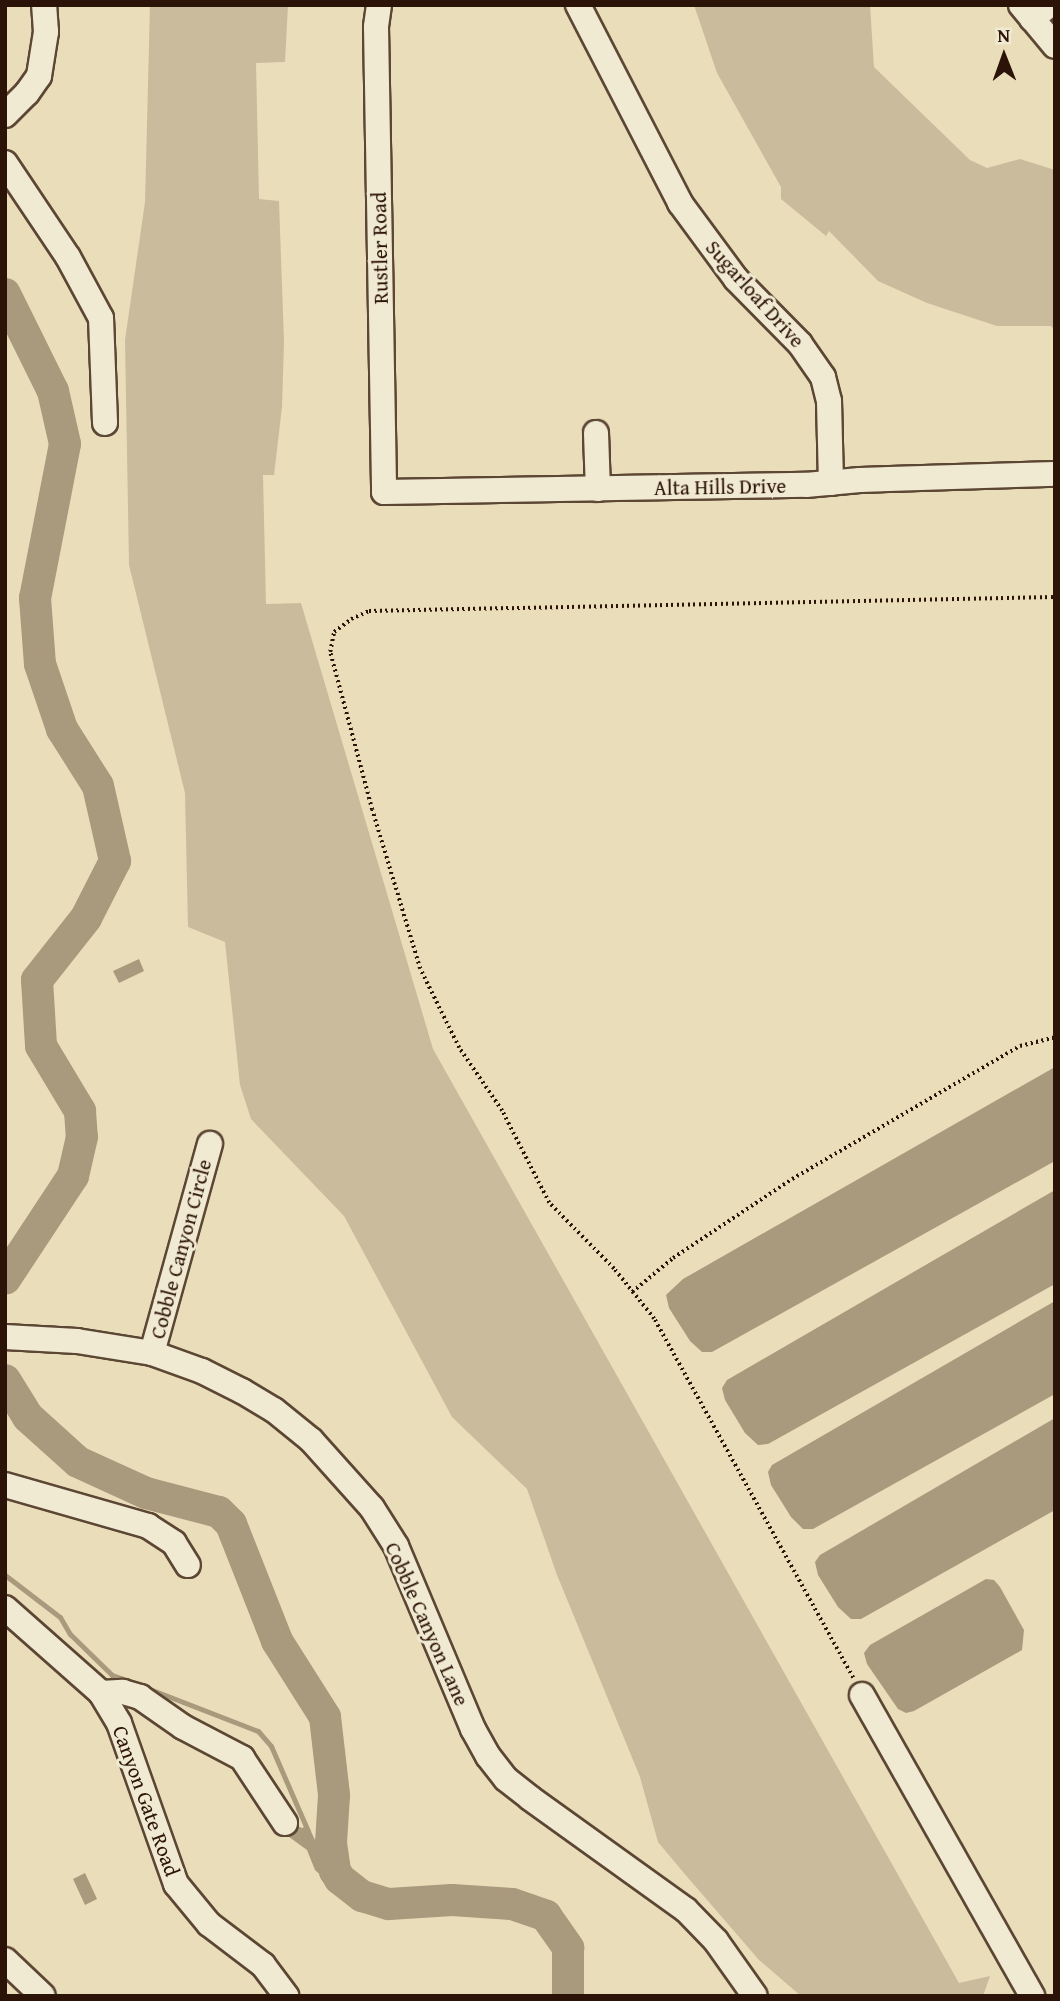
<!DOCTYPE html>
<style>
body{margin:0}
#map{position:relative;width:1060px;height:2001px;overflow:hidden;background:#eadeba;font-family:"Gentium Book Plus",serif}
div>[style]{position:absolute}
[style*='--x']{left:calc(var(--x)*1px);top:calc(var(--y)*1px);width:calc(var(--w)*1px);rotate:calc(var(--a)*1deg)}
.green>*{inset:0;background:#cabb9c}
.water>*{inset:0;background:#a9997d}
.stream>*{height:5px;margin:-2.5px;padding:0 2.5px;transform-origin:2.5px;border-radius:2.5px;background:#a9997d}
.river>*{height:32px;margin:-16px;padding:0 16px;transform-origin:16px;border-radius:16px;background:#a9997d}
.path>*{height:3.5px;margin-top:-1.75px;transform-origin:0;background:repeating-linear-gradient(90deg,#2c1307 0 2px,transparent 0 5.5px)}
.roads{filter:drop-shadow(2px 0 #5c4634) drop-shadow(-2px 0 #5c4634) drop-shadow(0 2px #5c4634) drop-shadow(0 -2px #5c4634)}
.minor>*{height:24px;margin:-12px;padding:0 12px;transform-origin:12px;border-radius:12px;background:#f1ead2}
span{translate:-50% -50%;white-space:nowrap;text-align:center;line-height:1.15;-webkit-text-stroke:6px #f1ead2;paint-order:stroke}
.street-label{font-size:21px;color:#2c1307}
.frame{position:absolute;inset:0;border:7px solid #2c1307;pointer-events:none}
.north{position:absolute;left:969px;top:21px;width:70px;height:70px;-webkit-text-stroke:5px #f1ead2;paint-order:stroke;rotate:359deg;font-size:19px;font-weight:700;line-height:28px;text-align:center;color:#2c1307}
.north::after{content:'';display:block;margin:auto;width:24px;height:32px;background:#2c1307;clip-path:polygon(50% 0,100% 100%,50% 72%,0 100%)}
</style>
<div id="map">
<div class="green">
<i style="clip-path:polygon(150px 5px,288px 5px,285px 62px,256px 63px,259px 199px,279px 201px,284px 342px,282px 407px,274px 475px,263px 475px,266px 604px,301px 603px,433px 1049px,959px 1983px,990px 1976px,983px 1996px,801px 1996px,759px 1960px,683px 1872px,658px 1842px,640px 1777px,557px 1575px,527px 1489px,452px 1417px,344px 1216px,251px 1119px,240px 1085px,225px 942px,188px 927px,185px 793px,129px 565px,125px 340px,145px 202px)"></i>
<i style="clip-path:polygon(694px 5px,870px 5px,874px 67px,970px 160px,987px 168px,1020px 159px,1055px 170px,1055px 330px,1051px 326px,997px 326px,927px 303px,878px 281px,829px 231px,826px 236px,781px 199px,781px 187px,717px 73px)"></i>
</div>
<div class="water">
<i style="clip-path:polygon(139px 959px,144px 971px,119px 983px,113px 971px)"></i>
<i style="clip-path:polygon(1055px 1067px,1055px 1161px,712px 1352px,702px 1352px,690px 1341px,669px 1308px,666px 1295px,683px 1279px)"></i>
<i style="clip-path:polygon(1055px 1190px,1055px 1284px,768px 1444px,758px 1445px,745px 1433px,725px 1400px,722px 1388px,727px 1380px)"></i>
<i style="clip-path:polygon(1055px 1301px,1055px 1394px,813px 1529px,803px 1529px,791px 1517px,771px 1485px,768px 1472px,772px 1465px)"></i>
<i style="clip-path:polygon(1055px 1418px,1055px 1510px,861px 1619px,851px 1619px,838px 1607px,818px 1575px,815px 1562px,820px 1555px)"></i>
<i style="clip-path:polygon(986px 1579px,994px 1580px,1000px 1587px,1024px 1630px,1022px 1650px,914px 1711px,906px 1713px,898px 1709px,867px 1664px,864px 1653px,870px 1645px)"></i>
<i style="clip-path:polygon(295px 1825px,302px 1828px,308px 1825px,315px 1840px,347px 1847px,352px 1876px,362px 1896px,339px 1892px,315px 1870px,307px 1850px,285px 1834px)"></i>
<i style="clip-path:polygon(85px 1873px,97px 1899px,85px 1905px,73px 1879px)"></i>
</div>
<div class="stream">
<i style="--x:5;--y:1575;--w:69;--a:37.4"></i>
<i style="--x:60;--y:1617;--w:20;--a:60"></i>
<i style="--x:70;--y:1634;--w:59;--a:44.3"></i>
<i style="--x:112;--y:1675;--w:21;--a:19"></i>
<i style="--x:147;--y:1688;--w:119;--a:21.2"></i>
<i style="--x:258;--y:1731;--w:20;--a:49"></i>
<i style="--x:271;--y:1746;--w:93;--a:66.5"></i>
</div>
<div class="river">
<i style="--x:5;--y:294;--w:108;--a:63.7"></i>
<i style="--x:53;--y:391;--w:54;--a:77.2"></i>
<i style="--x:65;--y:444;--w:157;--a:101"></i>
<i style="--x:35;--y:598;--w:66;--a:85.7"></i>
<i style="--x:40;--y:664;--w:69;--a:71.3"></i>
<i style="--x:62;--y:729;--w:67;--a:57.7"></i>
<i style="--x:98;--y:786;--w:77;--a:77.2"></i>
<i style="--x:115;--y:861;--w:64;--a:117"></i>
<i style="--x:86;--y:918;--w:79;--a:128.3"></i>
<i style="--x:37;--y:980;--w:66;--a:86.5"></i>
<i style="--x:41;--y:1046;--w:76;--a:59"></i>
<i style="--x:80;--y:1111;--w:26;--a:86"></i>
<i style="--x:82;--y:1137;--w:40;--a:103"></i>
<i style="--x:73;--y:1176;--w:123;--a:123.4"></i>
<i style="--x:5;--y:1380;--w:44;--a:58.1"></i>
<i style="--x:28;--y:1417;--w:67;--a:42"></i>
<i style="--x:78;--y:1462;--w:75;--a:24.5"></i>
<i style="--x:146;--y:1493;--w:75;--a:14.6"></i>
<i style="--x:219;--y:1512;--w:17;--a:45"></i>
<i style="--x:231;--y:1524;--w:126;--a:68.5"></i>
<i style="--x:277;--y:1641;--w:90;--a:57.7"></i>
<i style="--x:325;--y:1717;--w:79;--a:83.4"></i>
<i style="--x:334;--y:1795;--w:48;--a:93.6"></i>
<i style="--x:331;--y:1843;--w:28;--a:82"></i>
<i style="--x:335;--y:1871;--w:9;--a:58"></i>
<i style="--x:340;--y:1879;--w:28;--a:38"></i>
<i style="--x:362;--y:1896;--w:28;--a:17"></i>
<i style="--x:389;--y:1904;--w:63;--a:-3.6"></i>
<i style="--x:452;--y:1900;--w:60;--a:3.8"></i>
<i style="--x:512;--y:1904;--w:36;--a:19"></i>
<i style="--x:546;--y:1916;--w:39;--a:55"></i>
<i style="--x:568;--y:1948;--w:48;--a:90"></i>
</div>
<div class="path">
<i style="--x:632;--y:1292;--w:53;--a:-39.7"></i>
<i style="--x:673;--y:1258;--w:143;--a:-33.6"></i>
<i style="--x:792;--y:1179;--w:264;--a:-30.3"></i>
<i style="--x:1020;--y:1046;--w:36;--a:-14"></i>
<i style="--x:853;--y:1678;--w:410;--a:-119"></i>
<i style="--x:654;--y:1319;--w:64;--a:-128.7"></i>
<i style="--x:614;--y:1269;--w:93;--a:-134.6"></i>
<i style="--x:549;--y:1203;--w:103;--a:-117.1"></i>
<i style="--x:502;--y:1111;--w:76;--a:-124.3"></i>
<i style="--x:459;--y:1048;--w:88;--a:-116.3"></i>
<i style="--x:420;--y:969;--w:166;--a:-106.8"></i>
<i style="--x:372;--y:810;--w:163;--a:-104.9"></i>
<i style="--x:330;--y:652;--w:20;--a:-79"></i>
<i style="--x:334;--y:632;--w:21;--a:-37"></i>
<i style="--x:351;--y:619;--w:20;--a:-24"></i>
<i style="--x:369;--y:611;--w:686;--a:-1.17"></i>
</div>
<div class="roads">
<div class="minor">
<i style="--x:379;--y:5;--w:22;--a:98"></i>
<i style="--x:376;--y:27;--w:465;--a:89"></i>
<i style="--x:384;--y:492;--w:422;--a:-1"></i>
<i style="--x:806;--y:485;--w:54;--a:-5.3"></i>
<i style="--x:860;--y:480;--w:195;--a:-1.8"></i>
<i style="--x:578;--y:5;--w:223;--a:62.7"></i>
<i style="--x:680;--y:203;--w:94;--a:53.6"></i>
<i style="--x:736;--y:279;--w:91;--a:45.4"></i>
<i style="--x:800;--y:344;--w:40;--a:55.1"></i>
<i style="--x:823;--y:377;--w:25;--a:76"></i>
<i style="--x:829;--y:401;--w:82;--a:88.6"></i>
<i style="--x:1021;--y:5;--w:53;--a:50.3"></i>
<i style="--x:1032;--y:19;--w:22;--a:-39"></i>
<i style="--x:5;--y:115;--w:31;--a:-45"></i>
<i style="--x:27;--y:93;--w:21;--a:-55"></i>
<i style="--x:39;--y:76;--w:45;--a:-81"></i>
<i style="--x:46;--y:32;--w:27;--a:-94"></i>
<i style="--x:5;--y:163;--w:113;--a:56.2"></i>
<i style="--x:68;--y:257;--w:69;--a:61.6"></i>
<i style="--x:101;--y:318;--w:105;--a:87.8"></i>
<i style="--x:596;--y:433;--w:56;--a:88"></i>
<i style="--x:5;--y:1337;--w:72;--a:3.2"></i>
<i style="--x:77;--y:1341;--w:76;--a:9.1"></i>
<i style="--x:152;--y:1353;--w:53;--a:19.8"></i>
<i style="--x:202;--y:1371;--w:45;--a:26.6"></i>
<i style="--x:242;--y:1391;--w:37;--a:31"></i>
<i style="--x:274;--y:1410;--w:48;--a:39"></i>
<i style="--x:311;--y:1440;--w:91;--a:48.1"></i>
<i style="--x:372;--y:1508;--w:45;--a:57.7"></i>
<i style="--x:396;--y:1546;--w:199;--a:67.2"></i>
<i style="--x:473;--y:1729;--w:31;--a:61"></i>
<i style="--x:488;--y:1756;--w:29;--a:52"></i>
<i style="--x:506;--y:1779;--w:31;--a:38"></i>
<i style="--x:530;--y:1798;--w:192;--a:35.7"></i>
<i style="--x:686;--y:1910;--w:43;--a:45.9"></i>
<i style="--x:716;--y:1941;--w:67;--a:54.7"></i>
<i style="--x:152;--y:1353;--w:217;--a:-74.5"></i>
<i style="--x:5;--y:1485;--w:149;--a:16"></i>
<i style="--x:148;--y:1526;--w:31;--a:33"></i>
<i style="--x:174;--y:1543;--w:26;--a:58"></i>
<i style="--x:5;--y:1608;--w:128;--a:41.5"></i>
<i style="--x:101;--y:1693;--w:35;--a:59"></i>
<i style="--x:119;--y:1723;--w:171;--a:70.5"></i>
<i style="--x:176;--y:1884;--w:52;--a:50.5"></i>
<i style="--x:209;--y:1924;--w:68;--a:37.2"></i>
<i style="--x:263;--y:1965;--w:39;--a:53"></i>
<i style="--x:101;--y:1693;--w:22;--a:-3"></i>
<i style="--x:123;--y:1692;--w:18;--a:16"></i>
<i style="--x:140;--y:1697;--w:52;--a:34.9"></i>
<i style="--x:183;--y:1727;--w:67;--a:27.7"></i>
<i style="--x:242;--y:1758;--w:78;--a:56.5"></i>
<i style="--x:862;--y:1695;--w:346;--a:60.5"></i>
<i style="--x:5;--y:1960;--w:52;--a:43.5"></i>
</div>
</div>
<div class="street-label">
<span style="left:380px;top:248px;rotate:-91deg">Rustler Road</span>
<span style="left:755px;top:294px;rotate:48deg">Sugarloaf Drive</span>
<span style="left:720px;top:487px;rotate:-1deg">Alta Hills Drive</span>
<span style="left:181px;top:1249px;rotate:-75deg">Cobble Canyon Circle</span>
<span style="left:427px;top:1624px;rotate:66deg">Cobble Canyon Lane</span>
<span style="left:146px;top:1801px;rotate:70deg">Canyon Gate Road</span>
</div>
<div class="frame"></div>
<div class="north">N</div>
</div>
